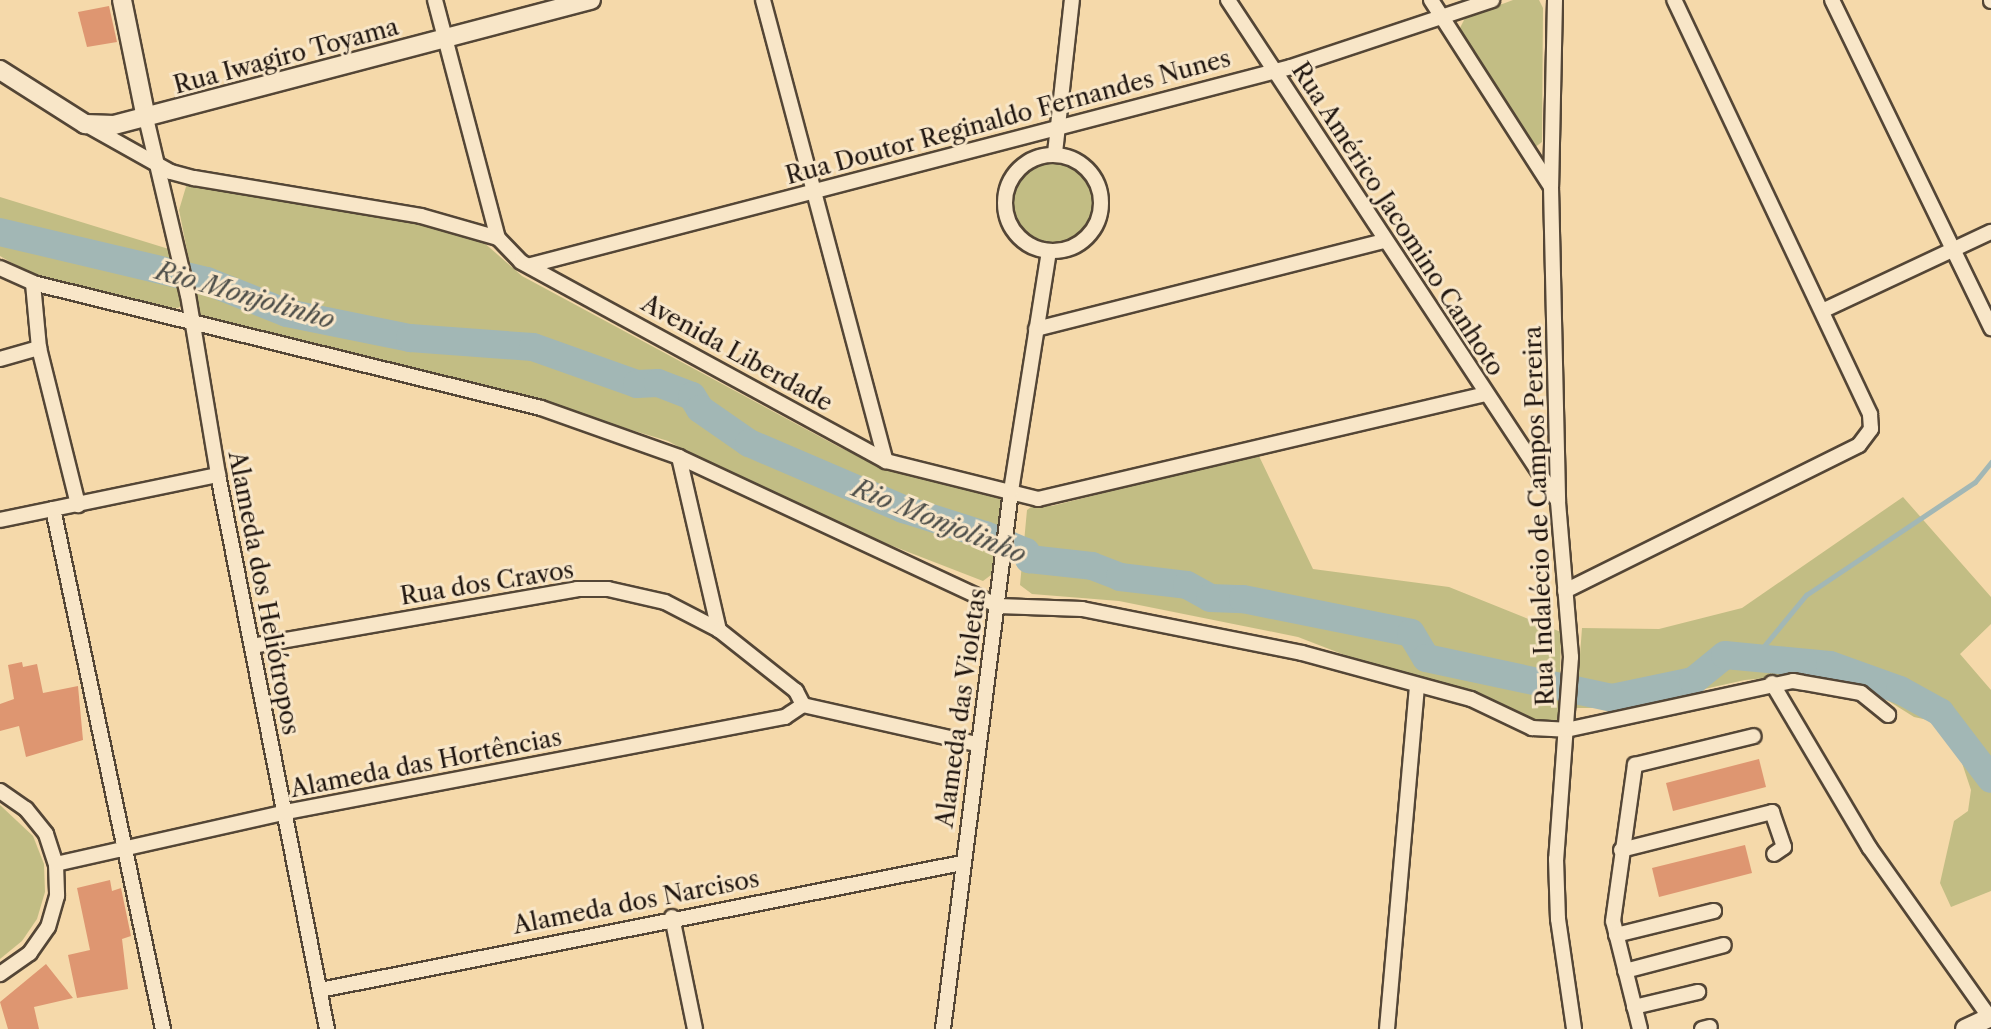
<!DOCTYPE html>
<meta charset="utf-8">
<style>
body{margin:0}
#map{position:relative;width:1991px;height:1029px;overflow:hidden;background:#f5d9aa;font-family:"Libre Caslon Text",serif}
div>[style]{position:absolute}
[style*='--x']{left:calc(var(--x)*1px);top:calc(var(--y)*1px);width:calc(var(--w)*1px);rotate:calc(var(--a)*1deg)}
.green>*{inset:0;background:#c2bd84}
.round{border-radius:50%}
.stream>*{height:5px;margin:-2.5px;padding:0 2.5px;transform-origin:2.5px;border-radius:2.5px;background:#a2b7b5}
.river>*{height:28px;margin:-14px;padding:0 14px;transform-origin:14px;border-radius:14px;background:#a2b7b5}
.building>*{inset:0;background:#de9671}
.roads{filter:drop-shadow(2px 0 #544636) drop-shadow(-2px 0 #544636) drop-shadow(0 2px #544636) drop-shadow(0 -2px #544636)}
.minor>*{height:14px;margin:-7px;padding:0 7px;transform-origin:7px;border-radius:7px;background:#f8e6c8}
.minor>.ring{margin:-7px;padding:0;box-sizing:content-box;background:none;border:14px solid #f8e6c8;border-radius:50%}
.tertiary>*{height:18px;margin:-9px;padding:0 9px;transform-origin:9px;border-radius:9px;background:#f8e6c8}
span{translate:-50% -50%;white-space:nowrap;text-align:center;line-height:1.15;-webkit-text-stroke:6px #f8e6c8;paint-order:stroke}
.street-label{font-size:24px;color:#1f150f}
.water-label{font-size:26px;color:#4d4e49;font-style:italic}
</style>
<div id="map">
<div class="green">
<i style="clip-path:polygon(1513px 0,1539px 0,1543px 8px,1542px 142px,1534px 148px,1527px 146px,1460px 28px,1465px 18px)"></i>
<i class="round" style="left:1011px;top:161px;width:82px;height:82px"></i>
<i style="clip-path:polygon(188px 180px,473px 233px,522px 276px,839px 447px,884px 467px,1003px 498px,991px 575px,983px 581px,854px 531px,746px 484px,668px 441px,545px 404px,200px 315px,179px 210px)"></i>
<i style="clip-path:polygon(0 197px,172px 250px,185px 302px,178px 308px,162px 307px,31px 274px,0 256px)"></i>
<i style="clip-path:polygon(1258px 454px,1313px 569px,1449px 587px,1561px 632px,1559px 721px,1533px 722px,1470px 689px,1407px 679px,1298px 637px,1119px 601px,1032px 594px,1020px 585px,1027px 510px,1034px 505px,1052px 506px)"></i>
<i style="clip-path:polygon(1903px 497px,1991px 597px,1991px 624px,1960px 654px,1991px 690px,1991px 891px,1951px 907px,1940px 883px,1954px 821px,1968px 811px,1971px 790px,1960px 757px,1937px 722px,1914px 717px,1860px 683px,1822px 673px,1745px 680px,1619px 708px,1576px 708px,1582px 628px,1659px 629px,1742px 608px)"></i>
<i style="clip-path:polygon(0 805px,33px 836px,44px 864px,45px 892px,37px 919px,22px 941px,0 959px)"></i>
</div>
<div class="stream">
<i style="--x:1754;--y:658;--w:82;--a:-50.5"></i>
<i style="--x:1806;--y:595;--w:203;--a:-33.8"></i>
<i style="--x:1975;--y:482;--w:26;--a:-51"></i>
</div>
<div class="river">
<i style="--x:0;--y:232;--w:213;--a:13.3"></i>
<i style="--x:207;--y:281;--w:86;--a:21.8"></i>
<i style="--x:287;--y:313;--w:126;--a:11.5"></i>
<i style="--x:410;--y:338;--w:123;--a:4.2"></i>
<i style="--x:533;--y:347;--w:110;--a:19.6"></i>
<i style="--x:637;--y:384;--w:21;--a:-3"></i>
<i style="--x:658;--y:383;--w:36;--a:21"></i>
<i style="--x:692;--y:396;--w:15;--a:58"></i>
<i style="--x:700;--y:409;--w:60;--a:34.8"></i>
<i style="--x:749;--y:443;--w:168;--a:23.2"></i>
<i style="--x:903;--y:509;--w:86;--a:17.6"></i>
<i style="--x:985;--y:535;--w:44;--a:22.5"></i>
<i style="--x:1026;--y:552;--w:8;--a:67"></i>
<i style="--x:1029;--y:559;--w:63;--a:6.3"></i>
<i style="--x:1092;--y:566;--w:30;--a:21"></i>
<i style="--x:1120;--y:577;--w:67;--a:6.8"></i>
<i style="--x:1187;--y:585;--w:26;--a:29"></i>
<i style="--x:1210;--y:598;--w:33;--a:2"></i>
<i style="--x:1243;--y:599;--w:171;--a:11.4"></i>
<i style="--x:1411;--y:633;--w:29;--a:59"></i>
<i style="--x:1426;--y:658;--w:190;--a:12.1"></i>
<i style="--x:1612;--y:698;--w:83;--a:-11.9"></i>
<i style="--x:1693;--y:681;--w:41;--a:-39.1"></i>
<i style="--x:1725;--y:655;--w:105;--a:5.4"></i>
<i style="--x:1830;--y:665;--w:74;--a:19.7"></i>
<i style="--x:1900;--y:690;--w:46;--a:28.8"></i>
<i style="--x:1940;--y:712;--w:84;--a:52.7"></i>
</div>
<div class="building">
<i style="clip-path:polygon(109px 6px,117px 42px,87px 47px,78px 12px)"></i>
<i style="clip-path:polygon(22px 662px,23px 667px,37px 664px,43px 693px,78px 686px,83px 740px,26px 757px,19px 726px,0 731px,0 704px,14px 699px,8px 665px)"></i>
<i style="clip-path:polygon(1759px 759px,1766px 787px,1673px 811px,1666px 783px)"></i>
<i style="clip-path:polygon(1745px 845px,1752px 873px,1659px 897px,1652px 868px)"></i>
<i style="clip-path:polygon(110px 880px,112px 891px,121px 888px,131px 936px,122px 939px,128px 989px,77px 998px,68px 955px,90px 950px,77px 888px)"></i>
<i style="clip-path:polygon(46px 964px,73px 998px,34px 1007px,39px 1029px,8px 1029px,0 1002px)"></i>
</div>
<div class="roads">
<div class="minor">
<i style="--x:435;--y:0;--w:246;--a:75.2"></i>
<i style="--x:763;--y:0;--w:477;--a:75.1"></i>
<i style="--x:1228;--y:0;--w:600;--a:56.63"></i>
<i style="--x:1431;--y:0;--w:222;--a:57.3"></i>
<i style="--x:1555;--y:0;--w:187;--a:91.2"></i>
<i style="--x:1551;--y:187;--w:315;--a:88.7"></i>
<i style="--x:1558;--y:502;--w:156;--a:85.2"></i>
<i style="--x:1571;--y:657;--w:203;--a:94.2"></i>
<i style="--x:1556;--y:859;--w:60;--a:88.1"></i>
<i style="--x:1558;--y:919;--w:111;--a:81.7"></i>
<i style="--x:1832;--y:0;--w:365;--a:64.1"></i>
<i style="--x:1991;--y:0;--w:1;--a:90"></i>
<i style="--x:146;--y:118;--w:182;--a:76.7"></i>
<i style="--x:188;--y:295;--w:182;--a:80.5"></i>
<i style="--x:218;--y:475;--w:565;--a:78.87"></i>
<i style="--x:85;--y:124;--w:98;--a:29.2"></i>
<i style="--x:171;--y:172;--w:24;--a:15"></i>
<i style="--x:194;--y:178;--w:230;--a:9.5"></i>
<i style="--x:421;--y:216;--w:80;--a:15.9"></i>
<i style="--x:498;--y:238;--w:33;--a:46"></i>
<i style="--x:521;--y:262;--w:416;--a:28.6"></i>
<i style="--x:886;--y:461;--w:157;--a:14"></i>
<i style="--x:1038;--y:499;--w:460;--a:-13.2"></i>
<i style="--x:1055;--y:153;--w:154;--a:-83.7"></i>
<i class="ring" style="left:1005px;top:155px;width:82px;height:82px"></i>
<i style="--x:531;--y:265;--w:785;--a:-14.6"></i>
<i style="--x:1291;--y:67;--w:212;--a:-18.4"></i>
<i style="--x:0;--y:268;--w:36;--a:24"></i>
<i style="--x:33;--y:283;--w:523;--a:13.82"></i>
<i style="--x:541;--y:408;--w:146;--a:19.5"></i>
<i style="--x:679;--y:457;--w:352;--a:25"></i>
<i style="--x:998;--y:606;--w:84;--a:2"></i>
<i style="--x:1082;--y:609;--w:224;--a:11.3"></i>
<i style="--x:1302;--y:653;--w:175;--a:15.2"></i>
<i style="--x:1471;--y:699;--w:68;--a:25.4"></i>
<i style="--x:1532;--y:728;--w:34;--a:3"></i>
<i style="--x:1566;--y:730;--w:232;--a:-12.2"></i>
<i style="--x:1793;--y:681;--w:69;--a:10"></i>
<i style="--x:1861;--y:693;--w:35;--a:39"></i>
<i style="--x:1822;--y:311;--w:187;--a:-25.1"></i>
<i style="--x:1036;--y:329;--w:360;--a:-14.2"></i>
<i style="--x:39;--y:348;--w:162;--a:76"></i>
<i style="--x:0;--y:359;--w:41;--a:-15.8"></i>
<i style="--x:39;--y:348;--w:65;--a:-95.3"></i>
<i style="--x:679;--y:457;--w:178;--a:77"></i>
<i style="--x:53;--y:509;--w:532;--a:78.06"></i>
<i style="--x:0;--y:520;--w:223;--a:-11.7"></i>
<i style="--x:1565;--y:591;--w:328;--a:-26.4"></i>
<i style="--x:1859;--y:445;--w:20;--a:-53"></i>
<i style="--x:1871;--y:429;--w:15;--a:-94"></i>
<i style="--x:1870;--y:414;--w:458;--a:-115.3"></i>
<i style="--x:252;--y:646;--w:330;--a:-9.9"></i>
<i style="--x:577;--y:589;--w:31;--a:0"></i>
<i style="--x:608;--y:589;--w:58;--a:12.8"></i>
<i style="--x:665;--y:602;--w:61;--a:27.4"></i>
<i style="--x:719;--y:630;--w:98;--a:38.4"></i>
<i style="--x:796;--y:691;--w:16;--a:63"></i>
<i style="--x:803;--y:705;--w:177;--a:12.7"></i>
<i style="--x:1772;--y:683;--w:191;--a:59.4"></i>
<i style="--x:1869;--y:847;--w:211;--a:54.7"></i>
<i style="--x:0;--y:791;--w:32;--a:35"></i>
<i style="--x:26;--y:809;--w:32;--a:51"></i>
<i style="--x:46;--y:834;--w:32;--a:72"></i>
<i style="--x:56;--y:864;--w:32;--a:88"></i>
<i style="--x:57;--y:896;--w:32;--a:106"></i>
<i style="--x:48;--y:927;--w:32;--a:125"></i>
<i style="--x:30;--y:953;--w:37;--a:145"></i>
<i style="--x:1621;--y:850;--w:156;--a:-14.1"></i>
<i style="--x:1772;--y:812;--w:37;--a:71"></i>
<i style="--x:1784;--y:847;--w:12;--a:145"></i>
<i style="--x:56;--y:864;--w:236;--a:-12.7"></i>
<i style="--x:286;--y:812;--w:508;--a:-10.78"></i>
<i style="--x:785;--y:717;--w:22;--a:-34"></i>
<i style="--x:672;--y:917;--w:114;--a:78.4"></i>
<i style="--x:1616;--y:935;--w:101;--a:-13.8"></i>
<i style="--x:1625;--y:971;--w:102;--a:-14.7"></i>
<i style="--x:320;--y:990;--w:654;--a:-11.19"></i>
<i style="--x:1634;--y:1007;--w:66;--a:-13.2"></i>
<i style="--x:943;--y:1029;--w:542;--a:-82.8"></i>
<i style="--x:1011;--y:491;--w:242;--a:-81"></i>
<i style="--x:1387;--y:1029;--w:342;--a:-85"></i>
<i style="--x:1640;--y:1029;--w:111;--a:-104"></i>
<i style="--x:1613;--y:921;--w:158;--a:-82"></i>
<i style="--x:1635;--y:765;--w:122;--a:-13.7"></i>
<i style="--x:1702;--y:1029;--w:8;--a:-14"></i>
</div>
<div class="tertiary">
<i style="--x:122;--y:0;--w:120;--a:78.5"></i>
<i style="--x:0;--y:70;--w:101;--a:32.4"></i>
<i style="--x:85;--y:124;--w:29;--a:2"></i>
<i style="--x:114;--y:125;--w:493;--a:-14.7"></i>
<i style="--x:1965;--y:1029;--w:29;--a:-25"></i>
</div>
</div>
<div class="street-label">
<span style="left:286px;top:56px;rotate:-15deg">Rua Iwagiro Toyama</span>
<span style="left:1008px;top:117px;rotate:-15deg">Rua Doutor Reginaldo Fernandes Nunes</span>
<span style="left:1398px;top:219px;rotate:57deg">Rua Américo Jacomino Canhoto</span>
<span style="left:737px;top:353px;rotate:29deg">Avenida Liberdade</span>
<span style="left:1539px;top:516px;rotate:-92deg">Rua Indalécio de Campos Pereira</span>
<span style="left:487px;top:583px;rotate:-9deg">Rua dos Cravos</span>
<span style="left:264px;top:593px;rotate:79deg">Alameda dos Heliótropos</span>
<span style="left:961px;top:708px;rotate:-82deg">Alameda das Violetas</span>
<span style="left:426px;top:763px;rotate:-11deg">Alameda das Hortências</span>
<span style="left:636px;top:902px;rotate:-11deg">Alameda dos Narcisos</span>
</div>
<div class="water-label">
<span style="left:245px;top:296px;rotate:16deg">Rio Monjolinho</span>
<span style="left:939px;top:522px;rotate:22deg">Rio Monjolinho</span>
</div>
</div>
